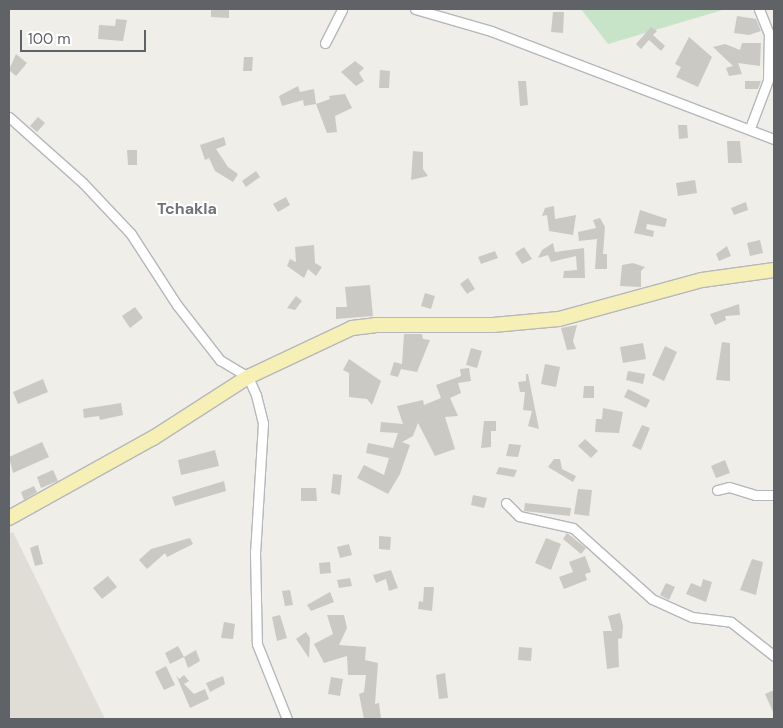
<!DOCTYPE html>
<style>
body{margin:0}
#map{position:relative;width:783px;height:728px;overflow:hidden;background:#efeee8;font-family:"DM Sans",sans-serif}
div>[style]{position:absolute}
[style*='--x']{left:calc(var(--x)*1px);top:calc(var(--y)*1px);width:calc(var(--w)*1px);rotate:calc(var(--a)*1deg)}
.education>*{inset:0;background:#dfddd6}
.green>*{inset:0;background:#c7e4c9}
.building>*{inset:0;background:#cbc9c4}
.roads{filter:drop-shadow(1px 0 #b5b7bb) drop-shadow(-1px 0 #b5b7bb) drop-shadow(0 1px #b5b7bb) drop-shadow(0 -1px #b5b7bb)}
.street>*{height:9px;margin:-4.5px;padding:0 4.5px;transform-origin:4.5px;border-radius:4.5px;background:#fff}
.primary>*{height:14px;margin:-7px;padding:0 7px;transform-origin:7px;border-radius:7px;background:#f6efb6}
span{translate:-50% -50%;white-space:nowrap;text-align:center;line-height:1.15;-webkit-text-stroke:4px #fff;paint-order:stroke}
.quarter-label{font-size:16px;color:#707478;font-weight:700}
.frame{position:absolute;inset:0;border:10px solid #5f6266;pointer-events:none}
.scale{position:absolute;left:20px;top:30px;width:126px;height:22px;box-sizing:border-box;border:2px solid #5f6266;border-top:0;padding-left:6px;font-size:15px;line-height:18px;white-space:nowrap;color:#5f6266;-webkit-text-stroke:4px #fff;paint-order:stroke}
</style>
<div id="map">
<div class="education">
<i style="clip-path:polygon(13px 532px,105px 719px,9px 719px,9px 534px)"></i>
</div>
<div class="green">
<i style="clip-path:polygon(581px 9px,726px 9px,608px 44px)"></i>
</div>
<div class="building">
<i style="clip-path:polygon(211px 9px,229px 9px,229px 18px,211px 17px)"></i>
<i style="clip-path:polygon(553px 12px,564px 12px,563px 33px,551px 32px)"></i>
<i style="clip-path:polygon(737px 16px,756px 19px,761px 31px,749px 35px,734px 33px)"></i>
<i style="clip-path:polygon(116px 19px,127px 20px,123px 41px,98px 39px,99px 25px,115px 26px)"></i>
<i style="clip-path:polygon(651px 27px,657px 31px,653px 35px,665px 46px,661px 51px,649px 40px,641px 49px,636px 44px)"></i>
<i style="clip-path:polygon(689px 37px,712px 57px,698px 87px,676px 77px,681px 67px,675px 64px)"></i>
<i style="clip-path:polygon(742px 43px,761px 43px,760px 66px,738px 63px,742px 74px,729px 76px,726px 68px,733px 66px,713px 47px,725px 44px,740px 50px)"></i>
<i style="clip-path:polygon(16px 54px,27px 63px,16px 76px,9px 70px)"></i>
<i style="clip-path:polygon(244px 57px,253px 57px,252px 71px,243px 71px)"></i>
<i style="clip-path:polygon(355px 61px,364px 68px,359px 73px,364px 81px,356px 86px,341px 72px)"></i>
<i style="clip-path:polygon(380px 70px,390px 71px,389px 88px,379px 88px)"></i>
<i style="clip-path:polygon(518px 81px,526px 81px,528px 105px,520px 106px)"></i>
<i style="clip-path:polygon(745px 81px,761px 81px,758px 89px,745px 89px)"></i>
<i style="clip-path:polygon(298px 86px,300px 92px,314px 89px,316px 104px,304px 106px,303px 100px,282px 106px,279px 96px)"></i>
<i style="clip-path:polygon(345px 94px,352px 108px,335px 116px,337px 132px,327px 133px,316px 104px,330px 99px,329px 96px)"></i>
<i style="clip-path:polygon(38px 117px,45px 123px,37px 132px,30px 126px)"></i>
<i style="clip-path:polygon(678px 125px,687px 125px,688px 138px,679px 139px)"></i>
<i style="clip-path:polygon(224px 137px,226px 145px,216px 149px,228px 167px,238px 174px,233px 182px,215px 171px,209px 158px,205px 160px,200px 145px)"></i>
<i style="clip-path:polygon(727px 141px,740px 141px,742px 163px,728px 163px)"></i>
<i style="clip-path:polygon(127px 150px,137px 150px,137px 165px,128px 165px)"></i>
<i style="clip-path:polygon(413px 151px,423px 152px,423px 169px,428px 176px,411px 180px)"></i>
<i style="clip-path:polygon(256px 171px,260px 177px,246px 187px,242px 181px)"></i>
<i style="clip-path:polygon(695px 180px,697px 193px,678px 196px,676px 183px)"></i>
<i style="clip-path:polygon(286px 197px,290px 205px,278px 212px,273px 204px)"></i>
<i style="clip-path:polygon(746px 202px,748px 210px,734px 215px,731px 208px)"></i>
<i style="clip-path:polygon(554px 206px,555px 219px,576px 215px,573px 235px,549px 231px,547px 215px,542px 216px,545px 208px)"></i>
<i style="clip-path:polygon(640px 210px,667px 219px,665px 227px,647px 224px,646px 229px,654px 231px,653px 237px,634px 233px)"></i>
<i style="clip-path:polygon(600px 218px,605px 227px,603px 254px,607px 254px,607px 269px,595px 269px,597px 239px,579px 241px,578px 232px,596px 228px,593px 220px)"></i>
<i style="clip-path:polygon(760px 240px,763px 253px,750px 256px,747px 243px)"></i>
<i style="clip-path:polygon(553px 243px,555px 252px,584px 248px,585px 278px,563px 278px,564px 271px,577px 270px,576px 256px,551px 262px,548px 255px,538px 258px,542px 250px)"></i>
<i style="clip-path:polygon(314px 245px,315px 263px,322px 267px,316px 276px,308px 269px,304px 278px,287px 266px,290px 259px,296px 262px,295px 247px)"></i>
<i style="clip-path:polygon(727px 246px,731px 256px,719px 261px,716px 254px)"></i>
<i style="clip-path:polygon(524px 247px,532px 259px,522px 264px,515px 253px)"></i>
<i style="clip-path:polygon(495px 251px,498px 258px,481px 264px,478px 257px)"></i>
<i style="clip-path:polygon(633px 263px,645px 267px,641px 271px,641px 287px,620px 286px,622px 265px)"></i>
<i style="clip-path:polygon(468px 278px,475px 289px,467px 294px,460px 284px)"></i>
<i style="clip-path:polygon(370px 285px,373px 316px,336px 319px,336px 307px,347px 307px,345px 287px)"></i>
<i style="clip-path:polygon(425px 293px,435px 296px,431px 309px,421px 306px)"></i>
<i style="clip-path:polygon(296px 296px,302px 301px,295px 310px,287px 308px)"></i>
<i style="clip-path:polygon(739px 304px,740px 315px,725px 316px,726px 320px,715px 325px,710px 314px)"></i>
<i style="clip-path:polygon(135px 307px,143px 318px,130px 328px,122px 316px)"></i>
<i style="clip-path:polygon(577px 325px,573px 341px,576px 349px,567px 350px,561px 328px)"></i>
<i style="clip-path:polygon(404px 334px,422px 334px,423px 339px,430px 340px,417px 372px,401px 369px,398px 377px,390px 375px,394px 362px,402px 364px)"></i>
<i style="clip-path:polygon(722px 342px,730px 343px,730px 381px,716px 380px)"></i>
<i style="clip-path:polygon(643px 343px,646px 359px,623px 363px,620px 347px)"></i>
<i style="clip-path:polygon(665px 346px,677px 352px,664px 381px,652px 375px)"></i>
<i style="clip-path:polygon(471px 348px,482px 351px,477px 368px,466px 365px)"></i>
<i style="clip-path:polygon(349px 359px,381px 381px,372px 405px,367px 399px,349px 397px,349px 373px,343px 370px)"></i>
<i style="clip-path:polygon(545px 364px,560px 367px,556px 387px,541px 384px)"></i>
<i style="clip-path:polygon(469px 368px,471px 381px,458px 383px,461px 393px,450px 398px,458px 416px,445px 417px,455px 449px,435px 456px,418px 423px,413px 436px,402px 442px,410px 445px,400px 474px,388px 494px,357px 478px,364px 465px,384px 475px,389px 458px,366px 453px,368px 443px,393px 448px,398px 433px,380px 432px,381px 422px,403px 424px,397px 406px,423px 400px,424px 405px,441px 398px,436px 385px,461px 376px,460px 369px)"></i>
<i style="clip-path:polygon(628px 371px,645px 374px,643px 384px,626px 380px)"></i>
<i style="clip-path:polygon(526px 374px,528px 374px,539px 429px,528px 426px,532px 411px,523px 410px,525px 392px,520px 392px,518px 382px,526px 381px)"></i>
<i style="clip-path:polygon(43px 379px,48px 392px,18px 404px,13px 392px)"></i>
<i style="clip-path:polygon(584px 386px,594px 386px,594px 398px,583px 398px)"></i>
<i style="clip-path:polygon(628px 389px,650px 400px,646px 408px,624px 397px)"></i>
<i style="clip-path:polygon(121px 403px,123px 415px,100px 420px,99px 416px,84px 418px,83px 409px)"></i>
<i style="clip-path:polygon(603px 408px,623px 412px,619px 433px,595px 432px,596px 419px,602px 419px)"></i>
<i style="clip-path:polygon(484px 421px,496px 421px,496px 431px,491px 431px,491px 447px,481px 448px)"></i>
<i style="clip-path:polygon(642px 425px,650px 428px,641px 450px,632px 446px)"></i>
<i style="clip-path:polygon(585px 439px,598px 451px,591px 458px,578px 446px)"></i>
<i style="clip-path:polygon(42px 442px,49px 457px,13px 473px,9px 457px)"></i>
<i style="clip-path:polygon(509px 444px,521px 445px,518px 457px,506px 456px)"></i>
<i style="clip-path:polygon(215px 450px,219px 466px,181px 475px,178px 460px)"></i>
<i style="clip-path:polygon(554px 459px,560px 459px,562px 469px,576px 476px,573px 482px,548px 467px)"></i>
<i style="clip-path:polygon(725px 460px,730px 473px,716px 478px,711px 466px)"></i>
<i style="clip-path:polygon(499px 467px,517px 470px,514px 477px,496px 474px)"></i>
<i style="clip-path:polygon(53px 470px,58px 481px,41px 488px,37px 477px)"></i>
<i style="clip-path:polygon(333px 474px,342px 475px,340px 495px,331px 493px)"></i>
<i style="clip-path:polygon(224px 481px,226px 491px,175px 506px,172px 497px)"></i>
<i style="clip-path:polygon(34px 486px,37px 492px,24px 500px,21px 492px)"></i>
<i style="clip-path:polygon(301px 488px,316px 488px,317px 501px,301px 501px)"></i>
<i style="clip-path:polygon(578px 489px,592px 490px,589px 516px,574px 514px)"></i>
<i style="clip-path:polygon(473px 495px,487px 498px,484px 508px,471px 505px)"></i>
<i style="clip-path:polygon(525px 503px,571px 508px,570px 516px,524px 511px)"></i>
<i style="clip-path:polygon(567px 533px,586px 548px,581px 554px,563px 539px)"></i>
<i style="clip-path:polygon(379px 536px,391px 537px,390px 550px,379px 549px)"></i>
<i style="clip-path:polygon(190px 538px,193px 544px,167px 557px,165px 553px,147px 569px,139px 560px,151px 549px)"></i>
<i style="clip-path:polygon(546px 538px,561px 544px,551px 570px,535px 563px)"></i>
<i style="clip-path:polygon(349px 544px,352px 555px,340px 558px,337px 547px)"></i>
<i style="clip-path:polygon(38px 545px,43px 564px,35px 566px,30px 548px)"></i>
<i style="clip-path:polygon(585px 556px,591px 572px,585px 574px,587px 580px,564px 589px,559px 577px,573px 572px,569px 562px)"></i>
<i style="clip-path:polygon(752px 559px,763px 562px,756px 595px,740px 590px)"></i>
<i style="clip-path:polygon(330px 562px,331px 573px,320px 574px,319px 563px)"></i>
<i style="clip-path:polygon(391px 570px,398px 588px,389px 591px,386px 579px,376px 583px,373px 575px)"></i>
<i style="clip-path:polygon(108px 576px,117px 587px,102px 599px,93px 588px)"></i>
<i style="clip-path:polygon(350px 578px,352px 586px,339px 588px,337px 580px)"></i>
<i style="clip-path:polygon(703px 579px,712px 582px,706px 602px,686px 594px,691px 583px,701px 587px)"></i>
<i style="clip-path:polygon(666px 583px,675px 587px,669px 600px,660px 595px)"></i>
<i style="clip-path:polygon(424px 587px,434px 587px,432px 611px,418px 609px,419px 601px,423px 602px)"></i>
<i style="clip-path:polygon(290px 590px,293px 605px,285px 606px,282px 591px)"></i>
<i style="clip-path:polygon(330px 592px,334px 602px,311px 611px,307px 605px)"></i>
<i style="clip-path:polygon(620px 613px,623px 626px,622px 638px,618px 639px,619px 667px,607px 669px,603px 631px,612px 631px,608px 616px)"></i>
<i style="clip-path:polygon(280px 615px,287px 638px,277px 641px,272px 617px)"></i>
<i style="clip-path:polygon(327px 615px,344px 615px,347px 628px,339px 645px,366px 647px,365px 660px,378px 663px,375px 704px,379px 703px,381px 719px,364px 719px,359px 694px,364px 692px,366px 675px,348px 675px,347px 656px,324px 663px,314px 644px,333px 634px)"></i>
<i style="clip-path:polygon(224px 622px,235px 624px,233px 639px,221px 638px)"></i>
<i style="clip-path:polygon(306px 632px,310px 638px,309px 658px,296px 639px)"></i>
<i style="clip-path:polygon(178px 646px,184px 657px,170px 664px,165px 653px)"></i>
<i style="clip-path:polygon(519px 647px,532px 648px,531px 661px,518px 660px)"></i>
<i style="clip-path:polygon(196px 650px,200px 661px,188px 668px,184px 657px)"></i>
<i style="clip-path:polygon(166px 666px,175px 685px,164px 690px,155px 672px)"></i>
<i style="clip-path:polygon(445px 673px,448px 698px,439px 699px,436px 675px)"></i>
<i style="clip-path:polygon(176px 675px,179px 679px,184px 675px,189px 681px,184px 684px,194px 694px,205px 689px,209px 699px,190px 708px)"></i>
<i style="clip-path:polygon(223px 676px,225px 684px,210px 692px,206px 683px)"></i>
<i style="clip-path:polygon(331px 677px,343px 679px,340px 696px,328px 694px)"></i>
<i style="clip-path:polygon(774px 690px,774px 714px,765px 694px)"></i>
</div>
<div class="roads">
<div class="street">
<i style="--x:415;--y:9;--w:79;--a:16.1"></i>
<i style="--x:491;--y:31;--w:303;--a:20.9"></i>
<i style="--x:325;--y:43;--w:38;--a:-63"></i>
<i style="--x:9;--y:117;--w:99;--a:41.7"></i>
<i style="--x:83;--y:183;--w:70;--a:46.7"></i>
<i style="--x:131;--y:234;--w:85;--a:57.1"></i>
<i style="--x:177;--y:305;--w:70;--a:52"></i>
<i style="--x:220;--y:360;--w:33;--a:31"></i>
<i style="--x:248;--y:377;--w:20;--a:66"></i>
<i style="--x:256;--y:395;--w:29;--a:76"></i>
<i style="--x:263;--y:423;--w:129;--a:93.5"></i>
<i style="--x:255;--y:552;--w:92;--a:88.8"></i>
<i style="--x:257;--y:644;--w:81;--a:68.2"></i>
<i style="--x:750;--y:128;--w:51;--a:-69.4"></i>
<i style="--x:768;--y:80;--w:46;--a:-88.8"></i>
<i style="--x:769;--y:34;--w:27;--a:-112"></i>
<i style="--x:717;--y:490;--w:12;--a:-14"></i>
<i style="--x:729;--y:487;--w:27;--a:17"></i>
<i style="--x:755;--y:495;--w:19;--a:0"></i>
<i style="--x:506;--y:503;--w:18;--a:45"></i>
<i style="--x:519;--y:516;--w:55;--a:12.5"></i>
<i style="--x:573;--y:528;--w:106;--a:41.9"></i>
<i style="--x:652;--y:599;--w:44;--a:24.2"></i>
<i style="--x:692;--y:617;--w:39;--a:7"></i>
<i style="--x:731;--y:622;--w:55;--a:38.3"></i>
</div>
<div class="primary">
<i style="--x:9;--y:518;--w:165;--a:-29.1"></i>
<i style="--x:153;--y:438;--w:113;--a:-32.7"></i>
<i style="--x:248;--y:377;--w:115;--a:-25.2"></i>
<i style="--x:352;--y:328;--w:23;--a:-7"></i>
<i style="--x:375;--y:325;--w:118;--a:0"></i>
<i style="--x:493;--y:325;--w:66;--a:-5.2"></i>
<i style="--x:559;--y:319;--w:148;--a:-15.3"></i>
<i style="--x:702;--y:280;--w:73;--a:-7.9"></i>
</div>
</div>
<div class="quarter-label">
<span style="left:187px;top:209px">Tchakla</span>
</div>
<div class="frame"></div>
<div class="scale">100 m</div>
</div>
